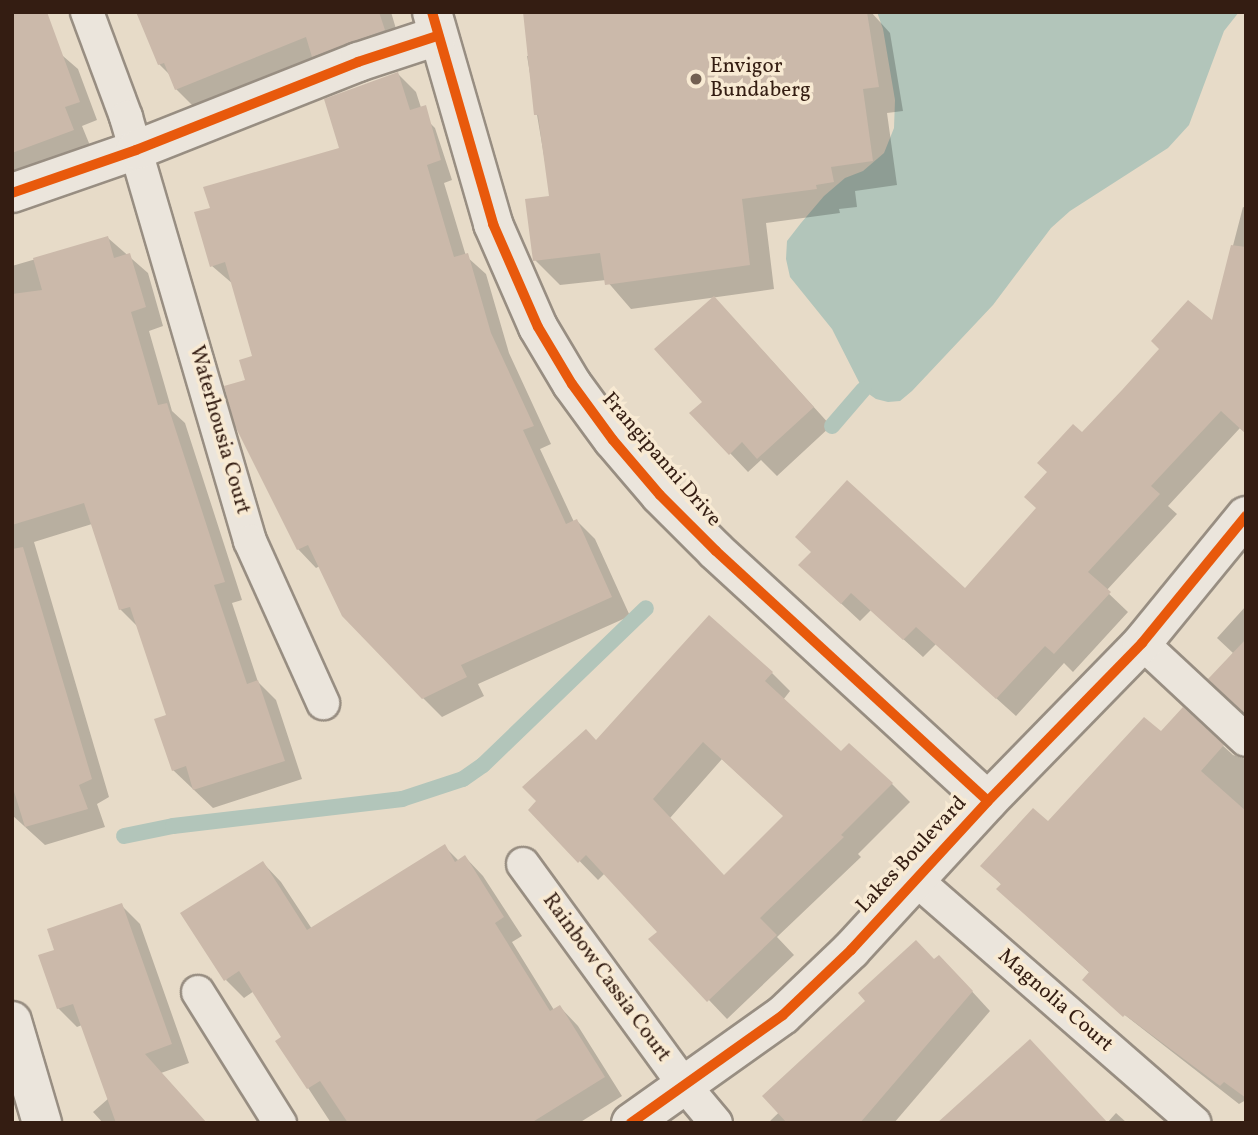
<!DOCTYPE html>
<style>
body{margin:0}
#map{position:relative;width:1258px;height:1135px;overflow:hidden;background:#e7dbc8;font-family:Vollkorn,serif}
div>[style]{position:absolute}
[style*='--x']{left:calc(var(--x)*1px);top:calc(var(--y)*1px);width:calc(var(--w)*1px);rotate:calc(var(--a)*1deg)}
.water>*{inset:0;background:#b2c5ba}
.shadow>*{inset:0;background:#0003}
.stream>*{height:16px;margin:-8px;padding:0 8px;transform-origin:8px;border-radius:8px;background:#b2c5ba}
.building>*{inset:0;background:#cbb9aa}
.roads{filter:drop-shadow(2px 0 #988e82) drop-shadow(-2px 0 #988e82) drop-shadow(0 2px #988e82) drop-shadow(0 -2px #988e82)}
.service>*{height:32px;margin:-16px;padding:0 16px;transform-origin:16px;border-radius:16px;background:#ebe5dc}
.minor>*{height:38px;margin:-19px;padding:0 19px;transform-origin:19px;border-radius:19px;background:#ebe5dc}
.cycleway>*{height:10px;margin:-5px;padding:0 5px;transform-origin:5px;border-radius:5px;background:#e8590c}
.dots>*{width:19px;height:19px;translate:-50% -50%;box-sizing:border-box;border:4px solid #f8ead3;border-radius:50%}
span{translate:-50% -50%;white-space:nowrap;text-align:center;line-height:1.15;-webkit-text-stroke:7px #f8ead3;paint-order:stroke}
.poi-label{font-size:21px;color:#341d12}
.left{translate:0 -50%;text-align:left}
.street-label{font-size:21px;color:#341d12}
.frame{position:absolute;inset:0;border:14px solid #341d12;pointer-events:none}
</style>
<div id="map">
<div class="water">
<i style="clip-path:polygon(877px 12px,1239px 12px,1224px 31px,1189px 125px,1168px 148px,1070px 211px,1051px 228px,993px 305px,912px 391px,900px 401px,888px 402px,876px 399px,863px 390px,832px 329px,790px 277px,786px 259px,787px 241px,801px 223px,824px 196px,845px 178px,863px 171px,884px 153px,894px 128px,895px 100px,883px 29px)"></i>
</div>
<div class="shadow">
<i style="clip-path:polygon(12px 12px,78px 69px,97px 120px,82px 126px,91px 148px,12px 173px)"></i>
<i style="clip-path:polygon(138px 12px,391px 12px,402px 49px,195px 108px,176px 89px,171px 76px,159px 64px)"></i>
<i style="clip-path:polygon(524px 12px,871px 12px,890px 33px,903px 111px,887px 113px,897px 185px,855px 191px,857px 207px,839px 209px,840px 213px,766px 223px,774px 289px,631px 309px,606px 280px,560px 285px,535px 260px,551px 197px,527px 56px,530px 56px)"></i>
<i style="clip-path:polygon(398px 74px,416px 92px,424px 117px,435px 128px,452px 180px,444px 183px,466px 256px,486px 274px,509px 353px,551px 444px,540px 449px,574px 522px,577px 521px,595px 539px,630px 616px,478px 684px,484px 696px,442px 717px,423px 698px,320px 566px,316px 568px,298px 549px,247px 382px,254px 357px,233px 284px,212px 266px,212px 209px,341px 149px)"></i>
<i style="clip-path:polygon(1243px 207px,1246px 208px,1246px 433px,1240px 428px,1168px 506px,1177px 514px,1106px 591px,1128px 612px,1073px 672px,1064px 663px,1016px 716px,936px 644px,923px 657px,871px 610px,860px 621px,819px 583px,965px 590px,1038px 509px,1082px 434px,1213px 323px)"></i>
<i style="clip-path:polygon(108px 238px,148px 273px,163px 326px,149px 331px,172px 411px,185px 423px,242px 600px,232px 603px,258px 682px,276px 700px,302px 779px,213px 808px,173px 770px,168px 716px,138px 627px,120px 609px,92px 524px,34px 542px,109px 797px,97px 804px,105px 827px,45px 845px,12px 815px,12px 266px)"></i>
<i style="clip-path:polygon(732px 317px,831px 426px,777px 476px,761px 460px,748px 472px,692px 413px,704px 402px)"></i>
<i style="clip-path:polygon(1246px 606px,1246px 714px,1210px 679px,1233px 653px,1217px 638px)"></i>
<i style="clip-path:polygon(evenodd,772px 673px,790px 691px,783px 700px,841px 754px,892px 784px,910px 802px,858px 854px,861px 857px,777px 937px,794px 955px,727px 1019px,651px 939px,660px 932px,605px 873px,598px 880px,530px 810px,597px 742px,772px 673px,722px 759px,785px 817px,724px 877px,670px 818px,722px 759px)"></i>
<i style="clip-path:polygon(1183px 709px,1233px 755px,1246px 759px,1246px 1100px,1239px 1104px,1103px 998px,1090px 973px,998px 889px,1002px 885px,983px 866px,1048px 824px,1161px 733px)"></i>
<i style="clip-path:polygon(444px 846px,459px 861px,465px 857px,483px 876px,522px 936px,512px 942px,541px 989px,554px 1010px,560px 1007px,578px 1026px,622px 1096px,579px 1123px,331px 1123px,278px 1042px,284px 1038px,254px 991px,244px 998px,226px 980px,263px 863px,281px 882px,312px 929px)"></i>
<i style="clip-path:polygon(121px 905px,140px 924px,189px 1063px,161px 1073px,206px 1123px,103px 1123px,93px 1112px,109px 1098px,82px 1025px,77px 1027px,58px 1008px,56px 951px)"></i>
<i style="clip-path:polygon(935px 961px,957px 975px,990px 1011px,894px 1123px,768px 1123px)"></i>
<i style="clip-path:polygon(1116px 1113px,1127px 1123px,1107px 1123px)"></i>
</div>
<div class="stream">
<i style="--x:832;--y:426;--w:48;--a:-49.3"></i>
<i style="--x:124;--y:836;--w:50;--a:-11.5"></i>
<i style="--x:173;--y:826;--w:231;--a:-6.7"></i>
<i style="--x:402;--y:799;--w:64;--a:-18.2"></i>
<i style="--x:463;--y:779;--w:24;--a:-35"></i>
<i style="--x:483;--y:765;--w:226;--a:-43.9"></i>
</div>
<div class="building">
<i style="clip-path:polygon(12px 12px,47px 12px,80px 102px,65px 107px,74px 130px,12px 153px)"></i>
<i style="clip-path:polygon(136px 12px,379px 12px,385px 30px,312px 57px,306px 37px,175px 90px,164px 63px,158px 65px)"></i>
<i style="clip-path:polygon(523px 12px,867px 12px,879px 87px,863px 89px,873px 161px,831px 167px,834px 182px,816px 185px,817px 189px,742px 199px,750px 265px,605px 285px,600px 253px,533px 261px,525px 199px,549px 196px,538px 115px,534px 115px)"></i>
<i style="clip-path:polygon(398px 72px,410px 110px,426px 105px,441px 160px,427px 165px,454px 257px,468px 253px,491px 333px,534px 426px,523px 430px,566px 524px,577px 519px,612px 597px,461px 665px,467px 677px,422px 699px,342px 616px,308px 545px,297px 550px,235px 426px,224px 386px,245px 380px,239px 360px,252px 356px,225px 262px,210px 267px,194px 212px,210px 208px,203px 187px,339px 148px,324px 99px)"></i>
<i style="clip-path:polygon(108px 236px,114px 258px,130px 253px,146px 307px,131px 312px,158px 405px,167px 403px,225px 582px,214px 585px,247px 684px,258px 680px,285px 761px,193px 790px,186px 766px,172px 771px,154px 719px,166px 715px,130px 607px,119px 610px,84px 503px,12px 525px,12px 294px,42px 290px,33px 258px)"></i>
<i style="clip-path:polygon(1231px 245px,1246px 247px,1246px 434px,1221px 411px,1151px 486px,1160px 494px,1088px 572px,1111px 592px,1054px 654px,1045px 646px,996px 699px,916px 627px,903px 640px,851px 593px,841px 604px,798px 565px,811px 552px,795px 537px,847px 480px,965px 588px,1036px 508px,1024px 497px,1047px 472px,1037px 463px,1073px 424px,1082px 432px,1122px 390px,1159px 349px,1151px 341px,1188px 300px,1212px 320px)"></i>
<i style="clip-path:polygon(714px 296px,814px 407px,757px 459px,742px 442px,729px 455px,689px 413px,702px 402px,654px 349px)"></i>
<i style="clip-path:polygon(23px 547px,92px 779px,79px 785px,88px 809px,25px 827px,12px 785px,12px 549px)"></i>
<i style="clip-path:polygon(evenodd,709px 615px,773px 672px,765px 681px,841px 751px,849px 743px,893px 783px,841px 835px,844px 837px,760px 918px,777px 935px,707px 1002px,648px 939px,657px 932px,622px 894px,586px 855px,578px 863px,528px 810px,536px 801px,522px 787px,586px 729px,596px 740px,709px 615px,703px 742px,783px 816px,724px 875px,653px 799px,703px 742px)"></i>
<i style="clip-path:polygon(1246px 639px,1246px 715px,1208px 679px)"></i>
<i style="clip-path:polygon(1183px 707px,1224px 745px,1201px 771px,1246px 811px,1246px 1098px,1224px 1082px,1220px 1086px,1125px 1015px,1123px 1017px,1082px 980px,1089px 972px,996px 889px,1001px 884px,980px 866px,1033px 808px,1048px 821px,1144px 717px,1161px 731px)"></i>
<i style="clip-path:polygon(445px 844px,455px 862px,465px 855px,504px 917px,495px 923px,523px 968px,550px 1011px,560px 1005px,605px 1077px,531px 1123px,348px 1123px,320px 1081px,307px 1089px,275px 1041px,281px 1037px,239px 971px,224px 981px,180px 913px,263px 861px,307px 930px)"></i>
<i style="clip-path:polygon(122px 903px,172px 1044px,145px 1054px,207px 1123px,116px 1123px,73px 1004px,57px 1009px,38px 955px,54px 950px,47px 929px)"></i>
<i style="clip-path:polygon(916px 940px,934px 959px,939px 955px,973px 991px,860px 1123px,787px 1123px,762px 1096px,865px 1001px,858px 993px)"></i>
<i style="clip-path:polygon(1030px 1039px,1108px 1123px,937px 1123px)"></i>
</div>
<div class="roads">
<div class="service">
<i style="--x:87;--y:12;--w:112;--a:69.6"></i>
<i style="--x:126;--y:117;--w:442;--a:73.7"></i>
<i style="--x:250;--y:541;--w:178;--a:65.7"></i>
<i style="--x:1142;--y:643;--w:142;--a:43"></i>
<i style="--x:523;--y:864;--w:275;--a:53.9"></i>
<i style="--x:685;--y:1086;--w:48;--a:50"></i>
<i style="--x:915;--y:879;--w:371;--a:41.1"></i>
<i style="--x:198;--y:992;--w:155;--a:58"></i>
</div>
<div class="minor">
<i style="--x:432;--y:12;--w:221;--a:73.9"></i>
<i style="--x:493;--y:224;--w:112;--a:66.4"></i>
<i style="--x:538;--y:327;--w:66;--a:59.2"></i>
<i style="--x:572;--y:384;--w:69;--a:53.8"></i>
<i style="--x:613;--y:440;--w:72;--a:49.5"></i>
<i style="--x:660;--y:495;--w:79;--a:45"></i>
<i style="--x:716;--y:551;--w:369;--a:42.6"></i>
<i style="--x:12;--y:193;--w:131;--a:-19.1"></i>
<i style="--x:136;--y:150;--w:239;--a:-21.6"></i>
<i style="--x:358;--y:62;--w:83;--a:-18.2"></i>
<i style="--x:12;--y:1021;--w:106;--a:73.6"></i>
<i style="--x:631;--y:1123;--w:186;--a:-35.4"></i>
<i style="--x:783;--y:1015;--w:94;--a:-43.7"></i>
<i style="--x:851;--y:950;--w:202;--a:-47.4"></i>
<i style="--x:988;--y:801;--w:221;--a:-45.7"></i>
<i style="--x:1142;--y:643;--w:164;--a:-50.7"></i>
</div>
</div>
<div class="cycleway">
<i style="--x:432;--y:12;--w:221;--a:73.9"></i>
<i style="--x:493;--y:224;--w:112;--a:66.4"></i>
<i style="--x:538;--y:327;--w:66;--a:59.2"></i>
<i style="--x:572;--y:384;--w:69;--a:53.8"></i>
<i style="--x:613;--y:440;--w:72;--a:49.5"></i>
<i style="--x:660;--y:495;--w:79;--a:45"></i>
<i style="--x:716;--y:551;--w:369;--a:42.6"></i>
<i style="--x:12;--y:193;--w:131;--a:-19.1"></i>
<i style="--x:136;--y:150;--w:239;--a:-21.6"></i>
<i style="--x:358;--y:62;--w:83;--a:-18.2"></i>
<i style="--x:631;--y:1123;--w:186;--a:-35.4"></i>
<i style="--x:783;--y:1015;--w:94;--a:-43.7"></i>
<i style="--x:851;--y:950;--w:202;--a:-47.4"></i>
<i style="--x:988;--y:801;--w:221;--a:-45.7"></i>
<i style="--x:1142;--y:643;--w:164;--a:-50.7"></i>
</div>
<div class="dots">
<i style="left:696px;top:79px;background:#736052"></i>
</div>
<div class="poi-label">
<span class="left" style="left:710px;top:79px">Envigor<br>Bundaberg</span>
</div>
<div class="street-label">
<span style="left:219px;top:430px;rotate:74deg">Waterhousia Court</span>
<span style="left:661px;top:460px;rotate:49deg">Frangipanni Drive</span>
<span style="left:912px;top:855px;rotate:-47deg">Lakes Boulevard</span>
<span style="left:606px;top:978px;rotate:54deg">Rainbow Cassia Court</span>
<span style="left:1055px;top:1001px;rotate:41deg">Magnolia Court</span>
</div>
<div class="frame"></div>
</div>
